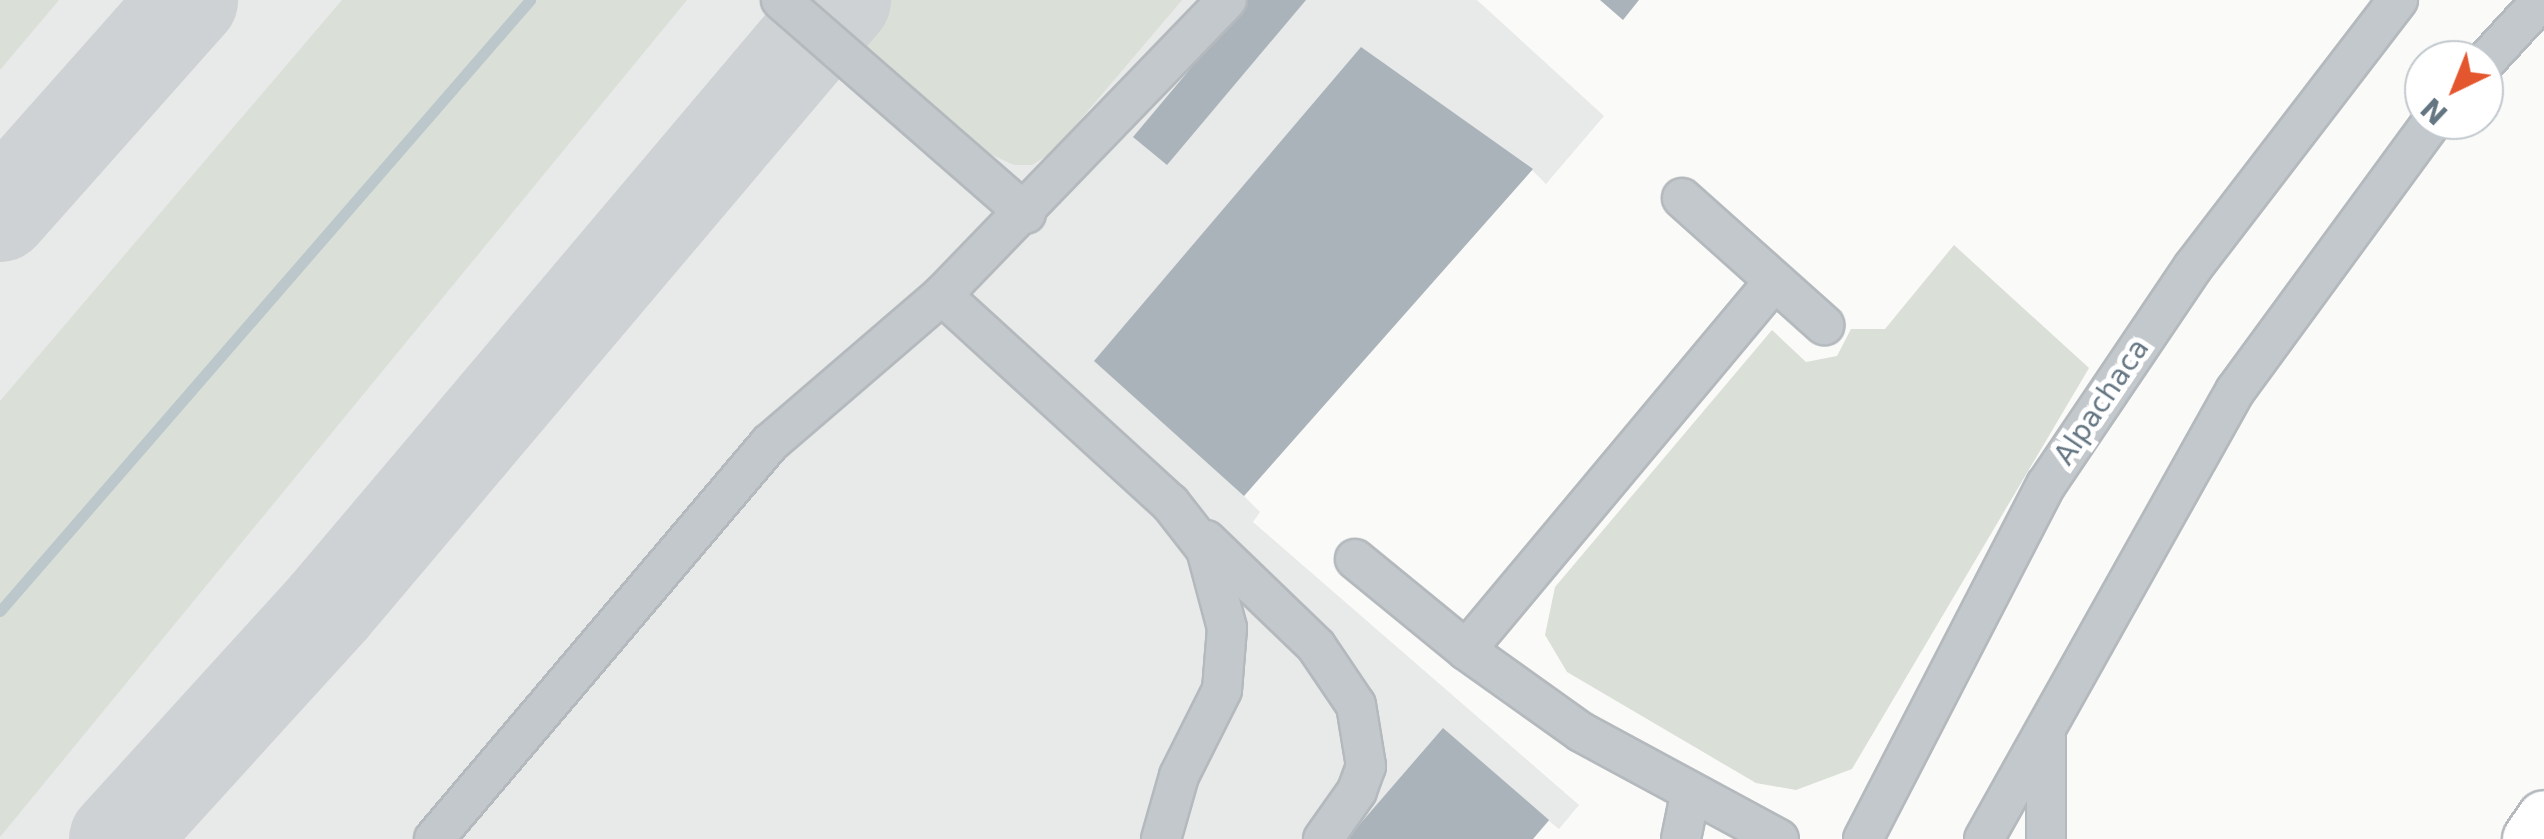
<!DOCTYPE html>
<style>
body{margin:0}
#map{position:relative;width:2544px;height:839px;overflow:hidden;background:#fafaf8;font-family:"DejaVu Sans",sans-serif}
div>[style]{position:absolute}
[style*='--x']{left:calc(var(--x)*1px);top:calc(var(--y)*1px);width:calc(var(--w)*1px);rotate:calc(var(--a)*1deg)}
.built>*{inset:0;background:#e8e9e9}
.green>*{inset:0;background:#dadfd7}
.stream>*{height:11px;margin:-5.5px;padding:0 5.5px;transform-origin:5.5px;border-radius:5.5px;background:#bbc7cb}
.taxiway>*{height:98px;margin:-49px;padding:0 49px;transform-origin:49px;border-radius:49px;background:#ced2d4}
.building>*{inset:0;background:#aab3b9}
.roads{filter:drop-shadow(2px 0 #b4b9bd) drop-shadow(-2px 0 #b4b9bd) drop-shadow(0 2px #b4b9bd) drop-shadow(0 -2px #b4b9bd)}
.minor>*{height:38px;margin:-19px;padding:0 19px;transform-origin:19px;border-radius:19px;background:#c3c8cc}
.highway>*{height:55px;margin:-27.5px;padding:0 27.5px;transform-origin:27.5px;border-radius:27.5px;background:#fff}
span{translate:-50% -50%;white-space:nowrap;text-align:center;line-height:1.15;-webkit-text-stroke:10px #fff;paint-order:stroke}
.street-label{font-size:28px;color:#657683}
.north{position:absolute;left:2404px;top:40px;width:100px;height:100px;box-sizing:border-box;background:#fff;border:2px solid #c1c8cd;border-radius:50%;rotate:223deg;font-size:28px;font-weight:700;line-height:40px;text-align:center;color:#657683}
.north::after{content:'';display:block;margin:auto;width:35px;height:45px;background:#e4572e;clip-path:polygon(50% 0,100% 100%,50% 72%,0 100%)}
</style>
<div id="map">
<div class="built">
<i style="clip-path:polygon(0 0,1477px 0,1604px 116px,1546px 184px,1532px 170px,1244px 496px,1260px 512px,1253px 522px,1579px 805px,1559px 829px,1549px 821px,1533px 839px,0 839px)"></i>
</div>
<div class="green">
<i style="clip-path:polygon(0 0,59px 0,0 70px)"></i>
<i style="clip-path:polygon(342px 0,687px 0,0 837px,0 401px)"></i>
<i style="clip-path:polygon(805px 0,1182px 0,1053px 152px,1032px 165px,1014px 165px,979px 149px)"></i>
<i style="clip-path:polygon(1954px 245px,2089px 368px,1852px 769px,1796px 790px,1756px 783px,1567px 672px,1545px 635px,1555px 587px,1772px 330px,1806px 362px,1837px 356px,1851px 329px,1885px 329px)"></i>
</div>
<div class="stream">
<i style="--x:0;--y:611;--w:809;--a:-49.06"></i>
</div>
<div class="taxiway">
<i style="--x:0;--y:213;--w:285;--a:-48.4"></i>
<i style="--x:118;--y:839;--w:314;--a:-47.7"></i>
<i style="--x:329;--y:607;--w:795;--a:-49.8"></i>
</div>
<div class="building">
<i style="clip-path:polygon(1248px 0,1306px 0,1167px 165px,1133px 137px)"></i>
<i style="clip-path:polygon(1600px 0,1639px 0,1623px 20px)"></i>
<i style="clip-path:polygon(1361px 47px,1533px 169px,1244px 496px,1094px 361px)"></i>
<i style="clip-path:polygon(1443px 728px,1549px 820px,1533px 839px,1347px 839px)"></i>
</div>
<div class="roads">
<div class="minor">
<i style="--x:781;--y:0;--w:325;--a:41.1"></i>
<i style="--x:2484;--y:63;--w:86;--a:-47.4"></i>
<i style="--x:1682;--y:198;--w:191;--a:41.8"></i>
<i style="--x:942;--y:295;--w:309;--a:42.4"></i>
<i style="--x:1170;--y:503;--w:58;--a:52"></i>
<i style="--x:1206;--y:549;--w:82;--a:75.1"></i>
<i style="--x:1227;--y:628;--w:62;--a:94.6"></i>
<i style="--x:1222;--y:690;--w:96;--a:116.6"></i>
<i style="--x:1179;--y:776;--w:66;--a:105.9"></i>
<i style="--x:1206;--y:540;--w:153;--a:43.9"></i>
<i style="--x:1316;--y:646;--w:71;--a:55.9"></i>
<i style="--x:1356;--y:705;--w:62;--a:80.7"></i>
<i style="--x:1366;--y:766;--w:27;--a:110"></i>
<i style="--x:1357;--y:791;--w:59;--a:125.3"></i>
<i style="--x:1355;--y:559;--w:144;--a:39.3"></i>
<i style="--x:1466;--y:650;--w:141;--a:35.5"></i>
<i style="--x:1581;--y:732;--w:225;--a:28.4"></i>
<i style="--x:1466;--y:650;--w:478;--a:-50.1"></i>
<i style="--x:2046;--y:737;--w:102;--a:90"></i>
<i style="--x:434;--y:839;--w:519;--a:-49.69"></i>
<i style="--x:770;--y:443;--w:227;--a:-40.7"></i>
<i style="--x:942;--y:295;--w:410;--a:-46"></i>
<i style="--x:1681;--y:839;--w:45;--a:-78.4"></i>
<i style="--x:1863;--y:839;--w:399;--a:-62.7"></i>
<i style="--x:2046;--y:485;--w:263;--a:-56"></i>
<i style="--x:2193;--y:267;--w:337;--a:-52.5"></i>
<i style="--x:1984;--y:839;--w:514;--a:-60.74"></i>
<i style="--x:2235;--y:391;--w:336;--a:-53.8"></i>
</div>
<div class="highway">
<i style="--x:2530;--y:839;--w:25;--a:-56"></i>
</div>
</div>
<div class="street-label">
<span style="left:2102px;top:402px;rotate:-56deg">Alpachaca</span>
</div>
<div class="north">N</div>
</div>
